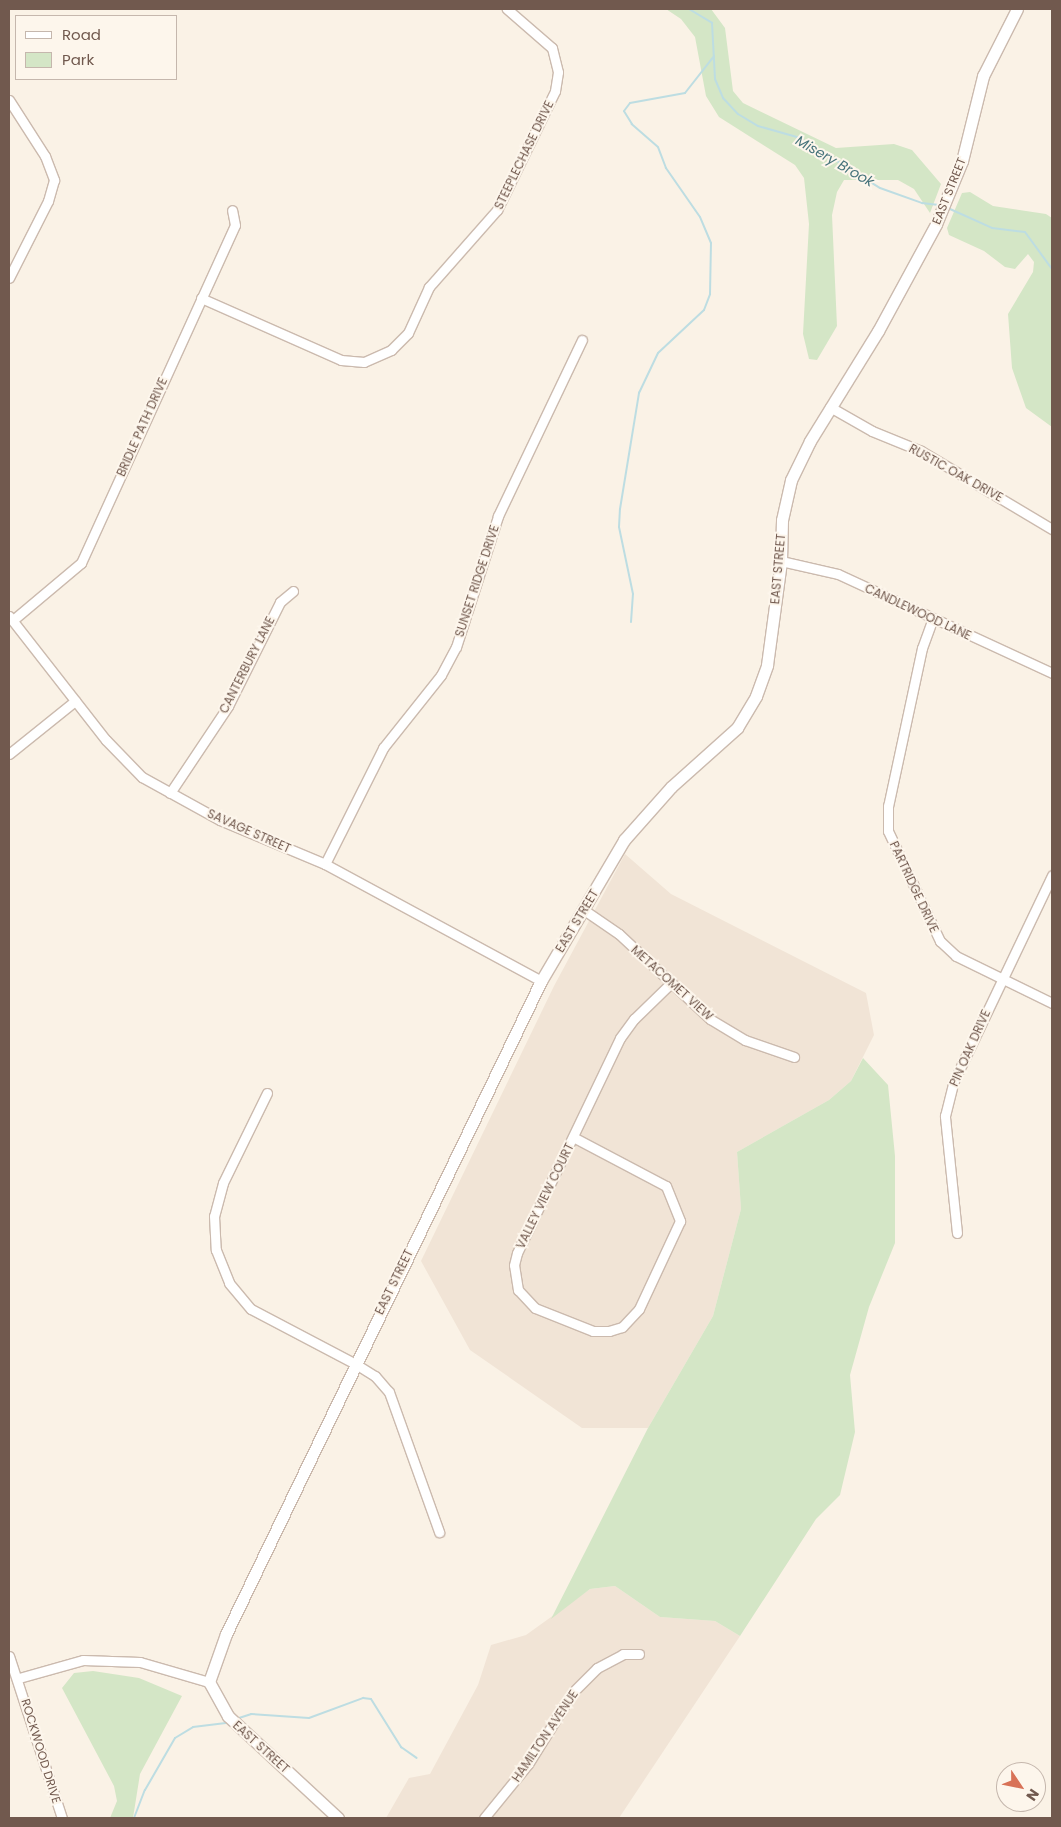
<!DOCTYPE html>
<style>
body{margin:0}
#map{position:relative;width:1061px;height:1827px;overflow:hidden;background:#faf2e6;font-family:Poppins,sans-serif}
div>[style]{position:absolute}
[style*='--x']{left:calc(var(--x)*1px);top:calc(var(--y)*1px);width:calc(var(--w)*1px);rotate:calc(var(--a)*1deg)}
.residential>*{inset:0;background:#f1e4d6}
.green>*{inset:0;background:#d4e6c6}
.stream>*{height:2px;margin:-1px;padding:0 1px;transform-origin:1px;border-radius:1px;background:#bddde2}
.roads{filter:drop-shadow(1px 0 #cbbaae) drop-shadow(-1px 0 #cbbaae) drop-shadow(0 1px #cbbaae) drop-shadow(0 -1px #cbbaae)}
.minor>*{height:9px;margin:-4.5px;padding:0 4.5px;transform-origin:4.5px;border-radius:4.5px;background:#fff}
.tertiary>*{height:11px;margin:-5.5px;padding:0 5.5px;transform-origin:5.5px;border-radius:5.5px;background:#fff}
span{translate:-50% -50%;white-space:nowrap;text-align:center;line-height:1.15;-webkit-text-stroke:4px #fdf6ec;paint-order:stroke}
.street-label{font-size:12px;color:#71594e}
.water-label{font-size:14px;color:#46737b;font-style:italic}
.frame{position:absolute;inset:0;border:10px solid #71594e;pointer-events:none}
.legend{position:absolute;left:15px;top:15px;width:162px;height:65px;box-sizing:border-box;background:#fdf6ec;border:1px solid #c5b7ad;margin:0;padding:6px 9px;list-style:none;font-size:15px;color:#71594e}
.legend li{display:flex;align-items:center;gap:10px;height:25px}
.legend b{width:25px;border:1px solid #c5b7ad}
.north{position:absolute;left:996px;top:1762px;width:50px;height:50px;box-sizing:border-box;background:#fdf6ec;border:1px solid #c5b7ad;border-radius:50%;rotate:124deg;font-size:14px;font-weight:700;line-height:20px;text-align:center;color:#71594e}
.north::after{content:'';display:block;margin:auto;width:18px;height:22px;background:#d87257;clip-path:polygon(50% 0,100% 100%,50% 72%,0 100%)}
</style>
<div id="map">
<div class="residential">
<i style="clip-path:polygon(625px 854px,671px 894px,866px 993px,874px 1035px,851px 1081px,829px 1100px,737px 1152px,741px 1209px,713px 1316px,648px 1428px,582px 1428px,470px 1350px,421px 1261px,554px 986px)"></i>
<i style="clip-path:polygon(615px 1586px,660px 1617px,715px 1621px,740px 1636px,619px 1818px,386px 1818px,409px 1778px,430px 1774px,478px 1685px,491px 1645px,526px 1635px,590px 1589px)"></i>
</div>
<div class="green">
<i style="clip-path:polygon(666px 9px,711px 9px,725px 28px,733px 91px,743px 103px,836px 148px,894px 144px,912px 150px,941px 184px,930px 213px,914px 189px,898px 180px,844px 180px,837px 192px,832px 215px,837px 326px,817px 360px,809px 359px,803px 334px,809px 224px,804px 178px,795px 165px,719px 117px,706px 96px,695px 37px,681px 19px)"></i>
<i style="clip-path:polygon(970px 192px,993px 206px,1046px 214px,1052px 218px,1052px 427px,1026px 408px,1012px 368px,1008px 314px,1033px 272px,1034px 262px,1028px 254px,1015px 269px,1005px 267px,984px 251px,949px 235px,947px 228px,962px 193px)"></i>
<i style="clip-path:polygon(863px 1058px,888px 1085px,895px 1156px,895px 1243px,869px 1307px,850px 1375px,855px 1432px,840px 1495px,816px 1519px,740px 1636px,715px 1621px,660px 1617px,615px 1586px,590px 1589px,551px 1619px,648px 1428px,713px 1316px,741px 1209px,737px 1152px,829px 1100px,851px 1081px)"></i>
<i style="clip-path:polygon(93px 1671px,139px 1678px,182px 1696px,140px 1774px,133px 1818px,110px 1818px,117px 1801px,114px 1786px,62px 1688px,74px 1673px)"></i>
</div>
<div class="stream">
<i style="--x:689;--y:9;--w:27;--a:31"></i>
<i style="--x:712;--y:23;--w:56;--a:86.9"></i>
<i style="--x:715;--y:79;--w:21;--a:67"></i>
<i style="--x:723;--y:98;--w:22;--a:47"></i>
<i style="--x:738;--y:114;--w:23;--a:31"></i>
<i style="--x:758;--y:126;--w:44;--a:15.9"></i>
<i style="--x:800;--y:138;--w:94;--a:32"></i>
<i style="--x:880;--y:188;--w:45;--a:19.7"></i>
<i style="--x:922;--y:203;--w:17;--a:7"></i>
<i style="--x:950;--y:209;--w:46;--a:24.3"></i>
<i style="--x:992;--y:228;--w:33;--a:7"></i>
<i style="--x:1025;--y:232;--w:46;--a:53.9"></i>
<i style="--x:631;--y:622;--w:28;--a:-86"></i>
<i style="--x:633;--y:594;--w:68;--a:-101.8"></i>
<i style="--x:619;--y:527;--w:18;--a:-87"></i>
<i style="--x:620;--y:509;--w:118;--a:-80.7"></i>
<i style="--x:639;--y:393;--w:44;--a:-64.6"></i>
<i style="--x:658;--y:353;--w:63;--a:-43.1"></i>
<i style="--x:704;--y:310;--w:17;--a:-69"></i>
<i style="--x:710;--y:294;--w:51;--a:-88.9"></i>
<i style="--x:711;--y:243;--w:28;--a:-113"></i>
<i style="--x:700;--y:217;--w:60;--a:-124.8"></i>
<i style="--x:666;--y:168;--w:22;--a:-111"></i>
<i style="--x:658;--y:147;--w:35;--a:-139"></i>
<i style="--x:632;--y:124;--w:15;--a:-122"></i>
<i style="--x:624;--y:111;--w:10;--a:-53"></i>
<i style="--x:630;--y:103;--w:56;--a:-10.3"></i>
<i style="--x:685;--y:93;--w:47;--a:-51.9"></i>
<i style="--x:239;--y:1718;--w:13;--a:-18"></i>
<i style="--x:251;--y:1714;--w:58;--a:3.9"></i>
<i style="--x:309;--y:1718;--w:58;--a:-20.3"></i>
<i style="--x:363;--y:1698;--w:8;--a:7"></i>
<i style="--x:371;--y:1699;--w:57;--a:58"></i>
<i style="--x:401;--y:1747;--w:19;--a:35"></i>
<i style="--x:134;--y:1818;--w:30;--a:-69"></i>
<i style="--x:145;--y:1790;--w:60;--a:-60"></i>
<i style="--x:175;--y:1738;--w:21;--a:-31"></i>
<i style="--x:193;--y:1727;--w:33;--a:-7"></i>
</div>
<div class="roads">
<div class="minor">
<i style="--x:9;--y:100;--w:67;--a:57.3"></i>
<i style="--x:45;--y:156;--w:26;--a:69"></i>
<i style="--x:54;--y:180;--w:22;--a:106"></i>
<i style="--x:48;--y:201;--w:86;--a:116.9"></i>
<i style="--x:201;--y:298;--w:153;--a:23.9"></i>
<i style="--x:341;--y:360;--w:23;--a:5"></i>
<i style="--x:364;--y:362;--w:30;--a:-24"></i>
<i style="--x:391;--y:350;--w:24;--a:-45"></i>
<i style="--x:408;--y:333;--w:51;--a:-65.5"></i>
<i style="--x:429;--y:287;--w:103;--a:-48.6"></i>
<i style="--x:497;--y:210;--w:132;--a:-64"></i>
<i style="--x:555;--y:91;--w:19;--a:-81"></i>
<i style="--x:558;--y:72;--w:25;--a:-104"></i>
<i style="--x:552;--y:48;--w:60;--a:-139.1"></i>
<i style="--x:830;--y:407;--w:48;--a:29.7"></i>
<i style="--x:872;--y:431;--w:53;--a:22.2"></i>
<i style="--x:921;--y:451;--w:152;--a:30.8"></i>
<i style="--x:781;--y:561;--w:58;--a:12.8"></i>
<i style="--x:838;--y:574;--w:236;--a:24.8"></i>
<i style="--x:9;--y:616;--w:157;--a:52"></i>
<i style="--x:106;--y:740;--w:52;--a:45.8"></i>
<i style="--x:142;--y:777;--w:89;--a:28.9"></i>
<i style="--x:220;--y:820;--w:114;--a:22.7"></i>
<i style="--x:325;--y:864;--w:246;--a:28.4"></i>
<i style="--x:933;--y:618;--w:32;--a:110"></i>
<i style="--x:922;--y:648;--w:162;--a:102.1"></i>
<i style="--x:888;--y:806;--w:25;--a:90"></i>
<i style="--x:888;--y:831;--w:122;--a:64.7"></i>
<i style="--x:940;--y:941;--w:22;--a:43"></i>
<i style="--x:956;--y:956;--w:107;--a:26.1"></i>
<i style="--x:13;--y:620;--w:89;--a:-40"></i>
<i style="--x:81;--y:563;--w:371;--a:-65.5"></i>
<i style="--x:235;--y:225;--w:15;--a:-101"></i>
<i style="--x:9;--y:754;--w:85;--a:-38.8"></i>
<i style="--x:170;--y:793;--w:105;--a:-56.3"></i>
<i style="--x:228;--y:706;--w:116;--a:-63.4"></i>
<i style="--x:280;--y:602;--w:17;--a:-40"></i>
<i style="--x:325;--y:864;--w:130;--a:-63.4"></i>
<i style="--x:383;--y:748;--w:93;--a:-51.5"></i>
<i style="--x:441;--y:675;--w:32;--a:-62"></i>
<i style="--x:456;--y:647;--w:138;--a:-72.2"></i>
<i style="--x:498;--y:516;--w:195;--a:-64.5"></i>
<i style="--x:584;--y:910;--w:42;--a:34.4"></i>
<i style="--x:619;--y:934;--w:125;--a:43"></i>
<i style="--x:710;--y:1019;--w:41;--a:31"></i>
<i style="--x:745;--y:1040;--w:52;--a:19.1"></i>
<i style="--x:267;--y:1093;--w:100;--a:116.1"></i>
<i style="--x:223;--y:1183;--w:34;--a:105"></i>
<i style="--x:214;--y:1216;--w:34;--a:87"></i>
<i style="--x:216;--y:1250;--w:35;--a:68"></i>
<i style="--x:229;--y:1283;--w:34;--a:50"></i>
<i style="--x:251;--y:1309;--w:116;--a:27.7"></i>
<i style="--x:354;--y:1363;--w:25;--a:32"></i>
<i style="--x:375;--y:1376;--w:21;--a:49"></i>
<i style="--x:389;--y:1392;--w:149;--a:70.3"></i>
<i style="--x:573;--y:1137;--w:105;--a:27.8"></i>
<i style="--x:666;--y:1186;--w:38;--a:68"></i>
<i style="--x:680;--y:1221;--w:97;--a:115"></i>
<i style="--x:639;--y:1309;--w:25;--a:133"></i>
<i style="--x:622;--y:1327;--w:14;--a:163"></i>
<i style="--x:609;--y:1331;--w:16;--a:180"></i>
<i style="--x:593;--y:1331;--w:62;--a:-158.4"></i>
<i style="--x:535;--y:1308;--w:25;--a:-133"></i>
<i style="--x:518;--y:1290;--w:25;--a:-99"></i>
<i style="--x:514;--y:1265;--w:12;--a:-76"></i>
<i style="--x:517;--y:1253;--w:238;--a:-64.4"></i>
<i style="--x:620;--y:1038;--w:24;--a:-54"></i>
<i style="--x:634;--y:1019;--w:52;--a:-44.2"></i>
<i style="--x:957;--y:1233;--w:118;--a:-95.9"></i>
<i style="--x:945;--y:1116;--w:34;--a:-76"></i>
<i style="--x:953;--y:1083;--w:230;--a:-64.5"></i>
<i style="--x:9;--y:1656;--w:170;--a:71.9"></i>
<i style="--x:19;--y:1678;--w:66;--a:-15.7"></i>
<i style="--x:83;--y:1660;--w:57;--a:2"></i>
<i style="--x:140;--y:1662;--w:72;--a:16.2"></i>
<i style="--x:484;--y:1818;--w:70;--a:-50.8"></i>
<i style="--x:528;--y:1764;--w:85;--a:-58"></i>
<i style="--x:573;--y:1692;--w:34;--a:-45"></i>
<i style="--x:597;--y:1668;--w:30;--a:-28"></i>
<i style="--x:623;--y:1654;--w:16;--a:0"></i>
</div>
<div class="tertiary">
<i style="--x:338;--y:1818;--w:150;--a:-137.2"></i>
<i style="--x:228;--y:1716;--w:39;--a:-119"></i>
<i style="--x:209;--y:1682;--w:51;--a:-70.5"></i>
<i style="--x:226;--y:1634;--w:725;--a:-64.25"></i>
<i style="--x:541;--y:981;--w:164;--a:-59.5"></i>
<i style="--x:624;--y:840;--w:71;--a:-48.4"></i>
<i style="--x:671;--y:787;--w:89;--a:-41.8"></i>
<i style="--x:737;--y:728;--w:37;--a:-59"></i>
<i style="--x:756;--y:696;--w:33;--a:-70"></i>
<i style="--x:767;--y:665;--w:105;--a:-82.3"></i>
<i style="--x:781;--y:561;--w:41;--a:-88.6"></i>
<i style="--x:782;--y:520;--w:41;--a:-77.3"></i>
<i style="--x:791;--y:480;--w:43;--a:-64"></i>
<i style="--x:810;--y:441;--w:129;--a:-58.3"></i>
<i style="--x:878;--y:331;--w:122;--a:-61.5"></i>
<i style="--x:936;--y:224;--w:68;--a:-67.6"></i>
<i style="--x:962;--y:161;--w:88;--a:-76.1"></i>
<i style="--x:983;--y:76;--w:75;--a:-63.1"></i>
</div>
</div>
<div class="street-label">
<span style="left:524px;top:155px;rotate:-64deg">STEEPLECHASE DRIVE</span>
<span style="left:949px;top:191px;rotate:-68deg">EAST STREET</span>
<span style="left:142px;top:427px;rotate:-66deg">BRIDLE PATH DRIVE</span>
<span style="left:956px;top:473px;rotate:29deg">RUSTIC OAK DRIVE</span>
<span style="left:778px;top:569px;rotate:-85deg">EAST STREET</span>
<span style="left:477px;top:581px;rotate:-72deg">SUNSET RIDGE DRIVE</span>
<span style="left:918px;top:612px;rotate:25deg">CANDLEWOOD LANE</span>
<span style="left:247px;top:665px;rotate:-63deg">CANTERBURY LANE</span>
<span style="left:249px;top:831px;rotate:24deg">SAVAGE STREET</span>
<span style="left:914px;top:887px;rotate:65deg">PARTRIDGE DRIVE</span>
<span style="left:577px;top:921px;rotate:-59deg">EAST STREET</span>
<span style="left:672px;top:983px;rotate:42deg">METACOMET VIEW</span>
<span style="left:970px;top:1048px;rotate:-66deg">PIN OAK DRIVE</span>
<span style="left:545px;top:1196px;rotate:-64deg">VALLEY VIEW COURT</span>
<span style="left:394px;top:1282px;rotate:-64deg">EAST STREET</span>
<span style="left:545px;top:1736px;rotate:-56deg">HAMILTON AVENUE</span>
<span style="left:261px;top:1747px;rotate:42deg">EAST STREET</span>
<span style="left:41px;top:1751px;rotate:73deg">ROCKWOOD DRIVE</span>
</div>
<div class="water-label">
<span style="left:835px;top:161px;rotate:30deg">Misery Brook</span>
</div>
<div class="frame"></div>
<ul class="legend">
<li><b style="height:6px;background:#fff"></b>Road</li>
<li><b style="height:14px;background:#d4e6c6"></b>Park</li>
</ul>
<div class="north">N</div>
</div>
